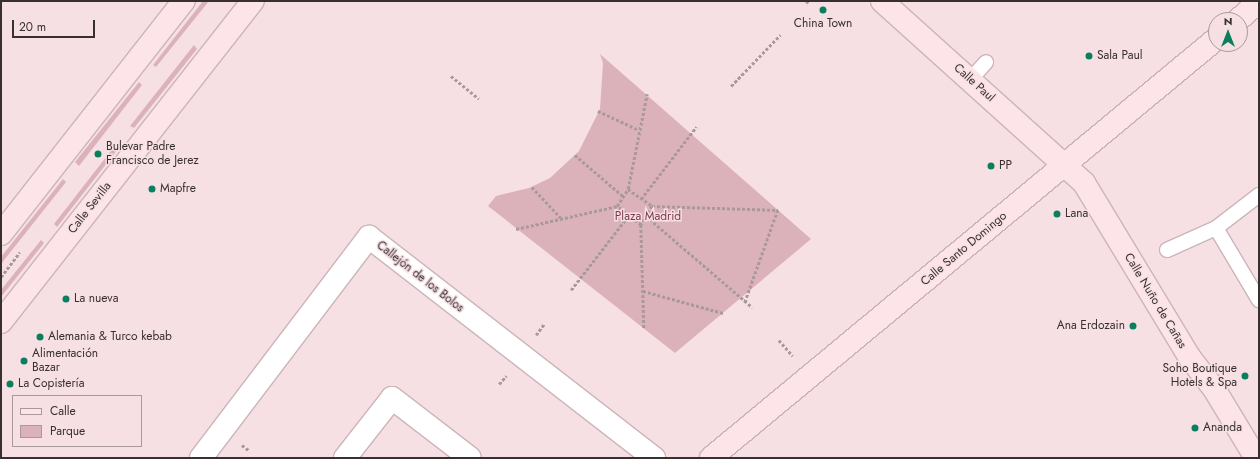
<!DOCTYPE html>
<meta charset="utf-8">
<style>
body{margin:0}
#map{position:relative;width:1260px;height:459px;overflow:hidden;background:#f7e0e4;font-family:Jost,sans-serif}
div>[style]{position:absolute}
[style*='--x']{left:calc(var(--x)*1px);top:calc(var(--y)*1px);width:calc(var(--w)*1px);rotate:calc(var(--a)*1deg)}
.green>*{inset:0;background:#dcb2ba}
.path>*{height:2.5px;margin-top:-1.25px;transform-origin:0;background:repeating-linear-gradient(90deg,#aa999c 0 3px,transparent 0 5px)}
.roads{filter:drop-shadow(1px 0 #cbb5b9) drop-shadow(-1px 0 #cbb5b9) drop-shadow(0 1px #cbb5b9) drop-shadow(0 -1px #cbb5b9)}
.lane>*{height:14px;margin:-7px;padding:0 7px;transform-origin:7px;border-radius:7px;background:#fff}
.street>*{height:22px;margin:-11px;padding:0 11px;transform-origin:11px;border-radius:11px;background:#fff}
.secondary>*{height:22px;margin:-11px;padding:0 11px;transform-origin:11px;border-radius:11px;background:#fde4e9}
.dots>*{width:11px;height:11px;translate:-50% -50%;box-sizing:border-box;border:2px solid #f7e0e4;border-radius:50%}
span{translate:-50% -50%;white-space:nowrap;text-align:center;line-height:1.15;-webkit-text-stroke:3px #f7e0e4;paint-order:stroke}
.poi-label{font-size:12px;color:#372f30}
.left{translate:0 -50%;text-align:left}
.right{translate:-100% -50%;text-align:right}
.street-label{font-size:12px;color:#372f30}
.park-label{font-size:12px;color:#7c3b4c}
.frame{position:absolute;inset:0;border:2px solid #372f30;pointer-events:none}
.legend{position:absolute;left:12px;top:395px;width:130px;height:52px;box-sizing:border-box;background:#f7e0e4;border:1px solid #aa999c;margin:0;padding:5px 7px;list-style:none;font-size:12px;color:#372f30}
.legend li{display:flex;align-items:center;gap:8px;height:20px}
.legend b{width:20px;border:1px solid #aa999c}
.north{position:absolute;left:1208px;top:12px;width:40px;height:40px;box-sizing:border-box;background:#f7e0e4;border:1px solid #aa999c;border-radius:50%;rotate:0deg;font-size:11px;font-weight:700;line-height:16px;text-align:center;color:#372f30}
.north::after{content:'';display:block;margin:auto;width:14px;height:18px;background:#0a7f5d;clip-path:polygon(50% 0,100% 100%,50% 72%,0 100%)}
.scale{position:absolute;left:12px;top:20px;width:83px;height:18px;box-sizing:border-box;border:2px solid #372f30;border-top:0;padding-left:5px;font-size:12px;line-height:14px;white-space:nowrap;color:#372f30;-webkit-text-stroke:3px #f7e0e4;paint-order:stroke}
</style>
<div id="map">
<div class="green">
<i style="clip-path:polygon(203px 1px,209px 1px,156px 67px,153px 65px)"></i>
<i style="clip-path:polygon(194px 45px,197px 49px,134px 128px,130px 126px)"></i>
<i style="clip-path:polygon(600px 54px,811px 239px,675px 353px,488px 206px,496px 196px,529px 188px,550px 178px,579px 151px,600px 109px,603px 63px)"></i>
<i style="clip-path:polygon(139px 82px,142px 85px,79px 166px,75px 162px)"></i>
<i style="clip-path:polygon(117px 143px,121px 145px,57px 227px,54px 224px)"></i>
<i style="clip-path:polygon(63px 179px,66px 182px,1px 264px,1px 257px)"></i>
<i style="clip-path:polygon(41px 240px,44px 243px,1px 297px,1px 290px)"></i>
</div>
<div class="path">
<i style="--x:806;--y:3;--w:3;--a:-45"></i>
<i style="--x:451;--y:76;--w:36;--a:39"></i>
<i style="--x:731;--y:86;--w:71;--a:-46.1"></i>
<i style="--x:598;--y:111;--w:45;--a:24.9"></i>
<i style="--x:575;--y:155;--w:63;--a:40.5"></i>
<i style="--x:532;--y:187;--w:42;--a:46.9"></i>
<i style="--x:628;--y:189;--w:29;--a:35"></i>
<i style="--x:652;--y:206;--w:22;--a:120"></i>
<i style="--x:641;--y:225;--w:31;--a:-142"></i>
<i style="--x:617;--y:206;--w:20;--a:-57"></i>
<i style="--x:628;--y:189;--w:97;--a:-78.7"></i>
<i style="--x:641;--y:199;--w:91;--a:-52.6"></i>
<i style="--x:652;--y:206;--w:126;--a:1.8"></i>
<i style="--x:778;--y:210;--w:98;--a:109.7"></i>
<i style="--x:646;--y:216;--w:140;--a:40.6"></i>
<i style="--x:641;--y:225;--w:104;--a:88.3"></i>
<i style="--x:516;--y:229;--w:104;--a:-12.8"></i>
<i style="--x:1;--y:277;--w:31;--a:-53"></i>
<i style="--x:571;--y:290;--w:95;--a:-52.3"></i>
<i style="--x:643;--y:291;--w:83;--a:15.4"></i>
<i style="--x:536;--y:335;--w:14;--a:-54"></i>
<i style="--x:779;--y:340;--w:21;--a:49"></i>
<i style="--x:499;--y:384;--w:11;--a:-49"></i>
<i style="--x:242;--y:445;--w:10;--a:37"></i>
</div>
<div class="roads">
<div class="lane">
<i style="--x:970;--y:80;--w:24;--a:-48"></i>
<i style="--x:1216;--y:228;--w:54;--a:-37.5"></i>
<i style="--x:1167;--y:250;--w:54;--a:-24.2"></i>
<i style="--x:1216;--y:228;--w:84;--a:59.2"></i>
</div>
<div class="street">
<i style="--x:201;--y:458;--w:278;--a:-52.8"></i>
<i style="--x:369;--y:237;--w:361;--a:37.8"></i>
<i style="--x:345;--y:458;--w:76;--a:-51.9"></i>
<i style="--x:392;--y:398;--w:98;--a:37.6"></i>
</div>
<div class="secondary">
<i style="--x:882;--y:1;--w:272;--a:42"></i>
<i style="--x:1084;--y:183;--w:205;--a:58.8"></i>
<i style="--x:1190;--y:358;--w:37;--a:52"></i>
<i style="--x:1213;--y:387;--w:83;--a:58.8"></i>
<i style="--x:1238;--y:20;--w:28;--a:-41"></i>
<i style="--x:1;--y:234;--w:296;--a:-51.9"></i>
<i style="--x:1;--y:322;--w:408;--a:-51.9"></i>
<i style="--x:711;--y:458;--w:656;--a:-39.68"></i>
</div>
</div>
<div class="dots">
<i style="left:823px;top:10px;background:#0a7f5d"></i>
<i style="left:1089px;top:56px;background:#0a7f5d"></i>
<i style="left:98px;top:154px;background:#0a7f5d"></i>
<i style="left:991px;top:166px;background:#0a7f5d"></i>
<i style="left:152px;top:189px;background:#0a7f5d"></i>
<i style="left:1057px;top:214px;background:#0a7f5d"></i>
<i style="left:66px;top:299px;background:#0a7f5d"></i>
<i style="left:1133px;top:326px;background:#0a7f5d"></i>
<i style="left:40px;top:337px;background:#0a7f5d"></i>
<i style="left:24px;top:361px;background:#0a7f5d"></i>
<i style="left:1245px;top:376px;background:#0a7f5d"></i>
<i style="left:10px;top:384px;background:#0a7f5d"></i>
<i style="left:1195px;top:428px;background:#0a7f5d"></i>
</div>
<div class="poi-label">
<span style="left:823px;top:24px">China Town</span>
<span class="left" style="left:1097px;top:56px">Sala Paul</span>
<span class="left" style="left:106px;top:154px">Bulevar Padre<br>Francisco de Jerez</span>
<span class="left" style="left:999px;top:166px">PP</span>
<span class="left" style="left:160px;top:189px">Mapfre</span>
<span class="left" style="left:1065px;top:214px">Lana</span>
<span class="left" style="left:74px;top:299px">La nueva</span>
<span class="right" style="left:1125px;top:326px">Ana Erdozain</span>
<span class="left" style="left:48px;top:337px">Alemania &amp; Turco kebab</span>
<span class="left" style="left:32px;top:361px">Alimentación<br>Bazar</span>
<span class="right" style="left:1237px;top:376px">Soho Boutique<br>Hotels &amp; Spa</span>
<span class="left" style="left:18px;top:384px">La Copistería</span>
<span class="left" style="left:1203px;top:428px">Ananda</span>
</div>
<div class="street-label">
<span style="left:974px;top:83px;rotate:42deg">Calle Paul</span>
<span style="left:90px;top:208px;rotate:-52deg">Calle Sevilla</span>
<span style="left:964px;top:249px;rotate:-40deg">Calle Santo Domingo</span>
<span style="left:420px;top:277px;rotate:38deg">Callejón de los Bolos</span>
<span style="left:1155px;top:301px;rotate:59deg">Calle Nuño de Cañas</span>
</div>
<div class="park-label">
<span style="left:648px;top:217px">Plaza Madrid</span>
</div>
<div class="frame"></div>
<ul class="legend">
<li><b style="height:5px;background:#fde4e9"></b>Calle</li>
<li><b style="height:11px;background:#dcb2ba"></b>Parque</li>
</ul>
<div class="north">N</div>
<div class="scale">20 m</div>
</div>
